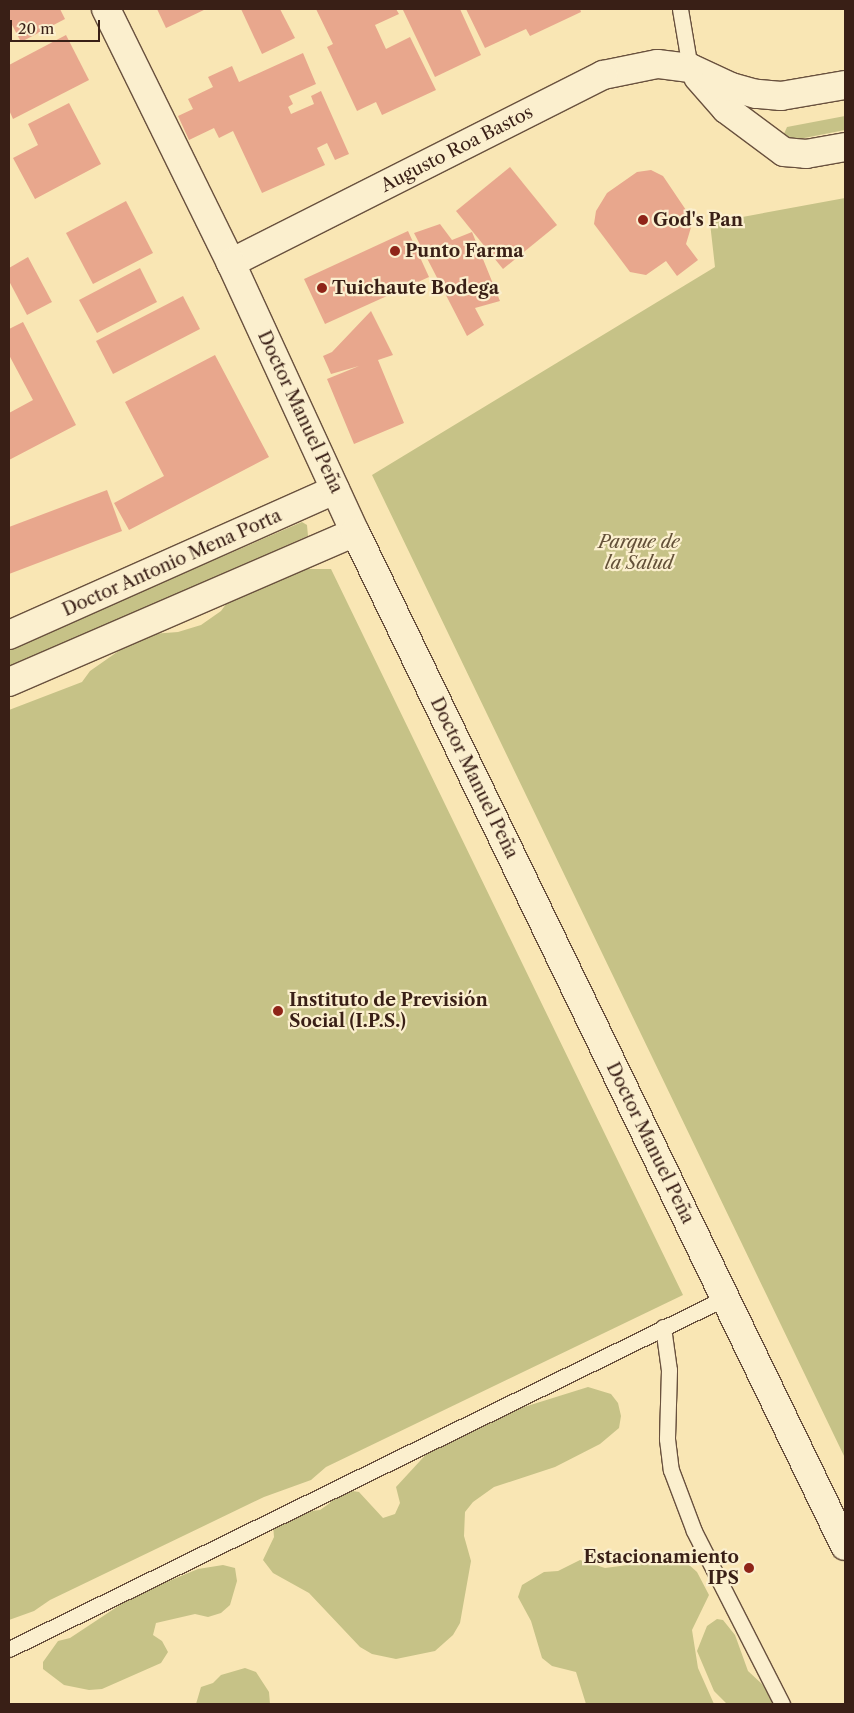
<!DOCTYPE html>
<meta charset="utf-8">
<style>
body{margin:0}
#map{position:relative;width:854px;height:1713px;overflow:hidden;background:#f9e6b4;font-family:"Libre Caslon Text",serif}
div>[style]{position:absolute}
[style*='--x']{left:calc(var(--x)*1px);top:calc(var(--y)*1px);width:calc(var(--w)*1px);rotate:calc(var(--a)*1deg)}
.green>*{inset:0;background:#c6c287}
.building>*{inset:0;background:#e8a78d}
.roads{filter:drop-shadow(1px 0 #69513e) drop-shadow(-1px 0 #69513e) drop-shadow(0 1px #69513e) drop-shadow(0 -1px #69513e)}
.lane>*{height:15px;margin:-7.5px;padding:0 7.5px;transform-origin:7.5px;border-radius:7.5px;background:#fbefce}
.street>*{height:28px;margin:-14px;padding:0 14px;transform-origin:14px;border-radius:14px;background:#fbefce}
.secondary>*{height:28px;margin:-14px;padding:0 14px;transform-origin:14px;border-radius:14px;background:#fbefce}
.dots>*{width:14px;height:14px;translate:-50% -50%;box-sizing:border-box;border:2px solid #fbefce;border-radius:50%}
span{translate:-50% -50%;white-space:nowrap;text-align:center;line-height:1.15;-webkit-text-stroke:4.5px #fbefce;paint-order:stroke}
.street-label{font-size:18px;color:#391f16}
.poi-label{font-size:18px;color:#391f16;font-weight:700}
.left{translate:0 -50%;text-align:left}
.right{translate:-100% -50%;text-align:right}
.park-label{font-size:18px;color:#635038;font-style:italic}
.frame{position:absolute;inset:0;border:10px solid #391f16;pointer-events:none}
.scale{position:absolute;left:10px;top:20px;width:90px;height:22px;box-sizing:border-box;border:2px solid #391f16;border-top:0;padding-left:6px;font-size:15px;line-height:18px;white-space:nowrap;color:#391f16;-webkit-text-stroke:4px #fbefce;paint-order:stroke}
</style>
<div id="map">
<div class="green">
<i style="clip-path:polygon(845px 116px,845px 130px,789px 141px,783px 136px,787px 127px)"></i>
<i style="clip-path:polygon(845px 198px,845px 1458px,372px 475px,715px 267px,710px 223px)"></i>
<i style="clip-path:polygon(302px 522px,307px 525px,308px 536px,9px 667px,9px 649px)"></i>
<i style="clip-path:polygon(278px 569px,331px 569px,683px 1295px,326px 1467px,311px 1480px,264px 1497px,50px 1600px,34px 1611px,9px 1620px,9px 710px,82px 682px,90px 671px,130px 643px,152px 634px,178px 632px,201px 625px,221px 611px,235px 592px)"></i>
<i style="clip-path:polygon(588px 1387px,611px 1394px,618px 1403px,621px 1416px,619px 1428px,600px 1444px,555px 1467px,494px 1487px,473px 1502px,465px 1512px,464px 1536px,471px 1561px,460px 1623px,453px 1635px,435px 1651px,396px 1659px,372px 1654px,360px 1647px,309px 1593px,273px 1573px,263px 1560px,274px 1537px,273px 1524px,283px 1514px,320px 1510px,330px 1503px,334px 1491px,346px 1490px,359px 1492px,383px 1518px,395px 1514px,400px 1503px,396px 1487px,431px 1449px,498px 1415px)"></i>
<i style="clip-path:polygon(666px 1554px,678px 1555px,697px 1572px,709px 1595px,692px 1630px,698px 1668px,714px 1704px,586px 1704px,576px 1672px,552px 1666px,542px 1658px,531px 1621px,518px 1597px,522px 1585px,544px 1572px,558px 1571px,580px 1560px,605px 1568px,643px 1563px)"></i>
<i style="clip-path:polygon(223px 1565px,235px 1568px,237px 1581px,230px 1605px,221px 1613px,208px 1617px,195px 1614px,156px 1623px,153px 1635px,162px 1641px,168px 1652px,161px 1663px,102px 1689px,89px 1690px,64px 1685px,43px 1669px,43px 1662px,58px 1641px,70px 1638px,135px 1595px,198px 1569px)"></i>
<i style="clip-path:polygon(717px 1619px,723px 1620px,735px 1635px,748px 1671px,762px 1684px,774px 1704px,727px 1704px,714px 1691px,697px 1651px,707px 1626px)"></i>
<i style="clip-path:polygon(245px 1668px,256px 1672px,269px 1692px,270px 1704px,196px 1704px,201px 1687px,213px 1683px,221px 1675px)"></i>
</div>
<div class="building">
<i style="clip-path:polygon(9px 9px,60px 9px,65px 19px,21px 42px,9px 19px)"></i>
<i style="clip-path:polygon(157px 9px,206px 9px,166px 28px)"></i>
<i style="clip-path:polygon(241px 9px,280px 9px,295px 38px,262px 54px)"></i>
<i style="clip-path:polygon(316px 9px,396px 9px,399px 14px,375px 25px,386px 49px,410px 37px,436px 90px,382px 115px,376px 102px,357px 111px,327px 47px,333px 44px)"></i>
<i style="clip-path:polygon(460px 9px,481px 55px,435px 77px,403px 10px)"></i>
<i style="clip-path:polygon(466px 9px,580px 9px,581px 12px,530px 36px,526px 29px,485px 48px)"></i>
<i style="clip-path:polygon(66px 35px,89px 80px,13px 119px,9px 110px,9px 65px)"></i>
<i style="clip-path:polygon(303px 53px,316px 84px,289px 96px,293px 104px,288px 107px,291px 114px,314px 104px,311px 96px,321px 91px,349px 154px,335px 160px,327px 143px,317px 148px,325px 165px,262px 193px,233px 131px,219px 138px,214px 128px,189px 140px,178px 116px,193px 109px,188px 99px,213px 87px,208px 77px,232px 66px,239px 82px)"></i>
<i style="clip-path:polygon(69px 103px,101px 164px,35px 199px,13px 158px,38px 145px,28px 124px)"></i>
<i style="clip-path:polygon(510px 167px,557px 225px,503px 269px,456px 211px)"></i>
<i style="clip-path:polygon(651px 170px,663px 176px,690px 216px,692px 224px,686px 244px,698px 260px,677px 276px,666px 261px,646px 275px,630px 272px,594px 224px,596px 211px,607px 193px,637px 172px)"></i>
<i style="clip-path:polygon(126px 201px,153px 253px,93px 284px,66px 233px)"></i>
<i style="clip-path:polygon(440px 224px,452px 240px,472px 232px,500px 301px,475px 308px,484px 325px,467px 336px,414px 233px)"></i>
<i style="clip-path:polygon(408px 231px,429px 277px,325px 324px,304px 279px)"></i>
<i style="clip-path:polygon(28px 257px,52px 302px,27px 315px,9px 281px,9px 268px)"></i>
<i style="clip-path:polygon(140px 268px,157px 302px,97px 333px,79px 300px)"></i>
<i style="clip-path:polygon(183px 296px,200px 329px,113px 374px,96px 341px)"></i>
<i style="clip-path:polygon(371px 311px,393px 355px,378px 360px,404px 423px,354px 444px,327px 379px,359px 366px,331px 374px,323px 356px,332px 352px)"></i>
<i style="clip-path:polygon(23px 322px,76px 425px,9px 460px,9px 413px,33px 400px,9px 355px,9px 329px)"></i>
<i style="clip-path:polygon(215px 355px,269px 457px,129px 530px,114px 503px,164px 476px,125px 402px)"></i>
<i style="clip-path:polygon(107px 490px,122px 531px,9px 574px,9px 527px)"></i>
</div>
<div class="roads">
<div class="lane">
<i style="--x:680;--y:9;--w:60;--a:80.4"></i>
<i style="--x:663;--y:1327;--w:43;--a:82.1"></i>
<i style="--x:669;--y:1370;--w:69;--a:91.7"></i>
<i style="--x:667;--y:1439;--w:31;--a:83"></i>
<i style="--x:671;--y:1470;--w:65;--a:69.3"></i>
<i style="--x:694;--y:1531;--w:194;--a:63"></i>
<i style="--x:9;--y:1649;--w:797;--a:-26.12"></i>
</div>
<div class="street">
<i style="--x:106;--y:9;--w:283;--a:63.8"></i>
<i style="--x:9;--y:635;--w:357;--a:-24"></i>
<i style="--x:9;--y:682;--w:377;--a:-23.4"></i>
</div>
<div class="secondary">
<i style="--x:698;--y:77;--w:43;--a:48.8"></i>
<i style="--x:726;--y:109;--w:72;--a:36.6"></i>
<i style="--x:784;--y:152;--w:22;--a:5"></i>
<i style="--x:806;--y:154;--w:40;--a:-10"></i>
<i style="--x:845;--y:85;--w:65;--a:170.2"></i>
<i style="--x:781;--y:96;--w:25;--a:-175"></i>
<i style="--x:756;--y:94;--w:26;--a:-164"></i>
<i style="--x:731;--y:87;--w:45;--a:-155.1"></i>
<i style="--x:690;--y:68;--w:33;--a:-173"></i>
<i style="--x:657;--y:64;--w:55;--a:168.5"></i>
<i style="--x:603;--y:75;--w:417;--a:153.2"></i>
<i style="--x:231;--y:263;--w:296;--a:65.3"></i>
<i style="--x:355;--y:532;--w:1126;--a:64.21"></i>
</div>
</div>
<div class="dots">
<i style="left:643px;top:220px;background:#8f2418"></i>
<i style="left:395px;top:251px;background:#8f2418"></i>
<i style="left:322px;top:288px;background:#8f2418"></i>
<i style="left:278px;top:1011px;background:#8f2418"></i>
<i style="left:749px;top:1568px;background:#8f2418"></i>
</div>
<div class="street-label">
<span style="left:457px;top:149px;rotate:-27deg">Augusto Roa Bastos</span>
<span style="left:300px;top:412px;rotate:65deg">Doctor Manuel Peña</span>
<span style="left:172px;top:563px;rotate:-24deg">Doctor Antonio Mena Porta</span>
<span style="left:474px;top:778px;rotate:64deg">Doctor Manuel Peña</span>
<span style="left:650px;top:1143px;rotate:64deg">Doctor Manuel Peña</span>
</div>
<div class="poi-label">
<span class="left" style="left:653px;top:220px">God's Pan</span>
<span class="left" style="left:405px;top:251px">Punto Farma</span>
<span class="left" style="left:332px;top:288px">Tuichaute Bodega</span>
<span class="left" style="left:289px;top:1011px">Instituto de Previsión<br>Social (I.P.S.)</span>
<span class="right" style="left:739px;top:1568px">Estacionamiento<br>IPS</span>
</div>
<div class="park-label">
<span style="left:639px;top:553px">Parque de<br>la Salud</span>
</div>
<div class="frame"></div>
<div class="scale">20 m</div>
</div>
